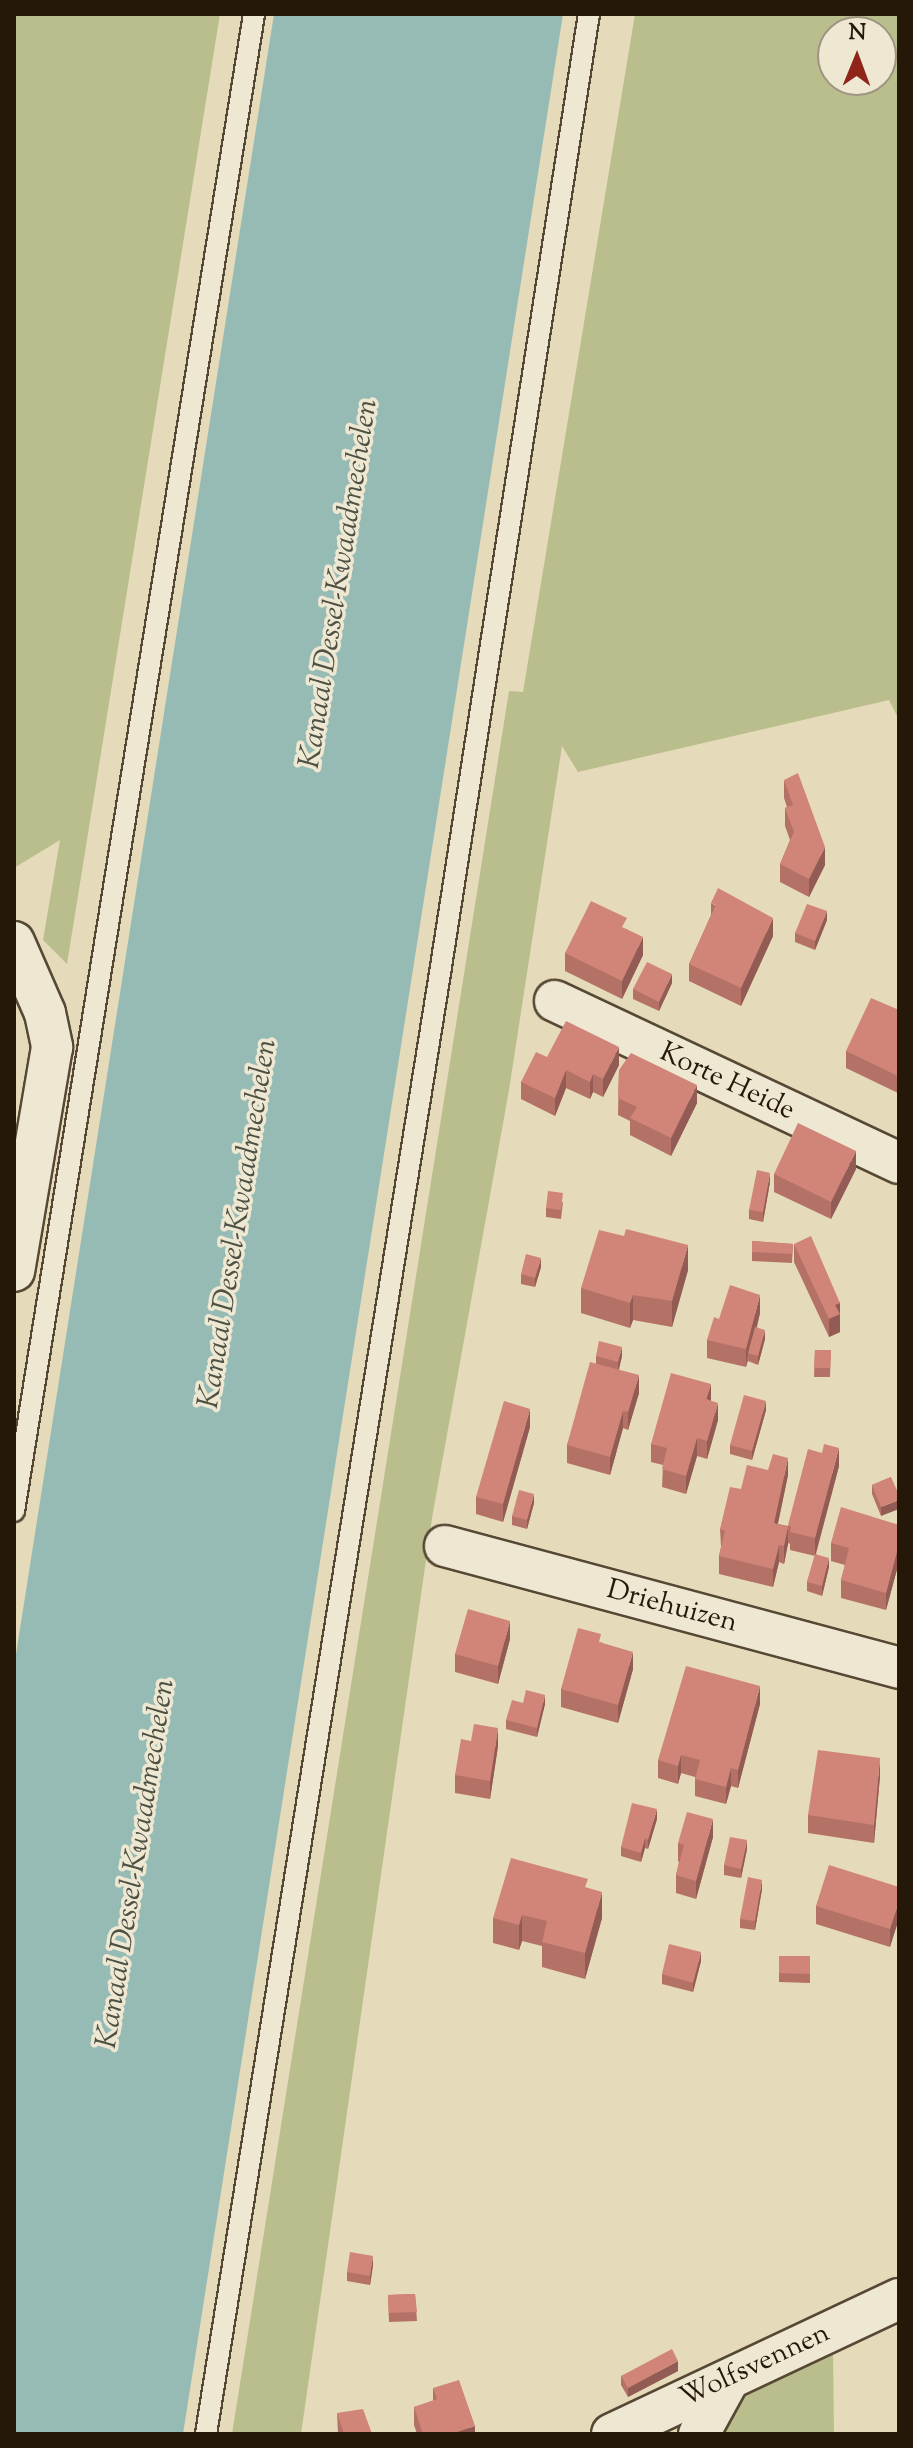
<!DOCTYPE html>
<style>
body{margin:0}
#map{position:relative;width:913px;height:2448px;overflow:hidden;background:#e5dab9;font-family:"Sorts Mill Goudy",serif}
div>[style]{position:absolute}
[style*='--x']{left:calc(var(--x)*1px);top:calc(var(--y)*1px);width:calc(var(--w)*1px);rotate:calc(var(--a)*1deg)}
.green>*{inset:0;background:#b9be8c}
.water>*{inset:0;background:#96bab4}
.roads{filter:drop-shadow(2px 0 #564834) drop-shadow(-2px 0 #564834) drop-shadow(0 2px #564834) drop-shadow(0 -2px #564834)}
.lane>*{height:20px;margin:-10px;padding:0 10px;transform-origin:10px;border-radius:10px;background:#eee7d2}
.street>*{height:40px;margin:-20px;padding:0 20px;transform-origin:20px;border-radius:20px;background:#eee7d2}
.wall>*{inset:0;background:#b47267}
.shaded-wall>*{inset:0;background:#925c54}
.building>*{inset:0;background:#d18478}
span{translate:-50% -50%;white-space:nowrap;text-align:center;line-height:1.15;-webkit-text-stroke:7px #eee7d2;paint-order:stroke}
.street-label{font-size:28px;color:#261808}
.water-label{font-size:30px;color:#4d5144;font-style:italic}
.frame{position:absolute;inset:0;border:16px solid #261808;pointer-events:none}
.north{position:absolute;left:817px;top:16px;width:80px;height:80px;box-sizing:border-box;background:#eee7d2;border:2px solid #9e9481;border-radius:50%;rotate:1deg;font-size:22px;font-weight:700;line-height:32px;text-align:center;color:#261808}
.north::after{content:'';display:block;margin:auto;width:28px;height:36px;background:#8f2418;clip-path:polygon(50% 0,100% 100%,50% 72%,0 100%)}
</style>
<div id="map">
<div class="green">
<i style="clip-path:polygon(14px 14px,220px 14px,67px 964px,43px 940px,60px 840px,14px 868px)"></i>
<i style="clip-path:polygon(evenodd,635px 14px,899px 14px,899px 720px,889px 700px,578px 772px,562px 746px,509px 1090px,432px 1518px,301px 2434px,232px 2434px,509px 691px,523px 692px,635px 14px,833px 32px,881px 32px,881px 80px,833px 80px,833px 32px)"></i>
<i style="clip-path:polygon(833px 2352px,834px 2434px,712px 2434px,732px 2397px)"></i>
</div>
<div class="water">
<i style="clip-path:polygon(274px 14px,563px 14px,183px 2434px,14px 2434px,14px 1667px)"></i>
</div>
<div class="roads">
<div class="lane">
<i style="--x:14;--y:1511;--w:1516;--a:-80.89"></i>
<i style="--x:206;--y:2434;--w:1493;--a:-80.9"></i>
<i style="--x:442;--y:960;--w:957;--a:-81.17"></i>
</div>
<div class="street">
<i style="--x:14;--y:942;--w:77;--a:66.4"></i>
<i style="--x:45;--y:1013;--w:35;--a:78"></i>
<i style="--x:52;--y:1047;--w:227;--a:99.6"></i>
<i style="--x:555;--y:1001;--w:380;--a:25.2"></i>
<i style="--x:445;--y:1546;--w:470;--a:15"></i>
<i style="--x:612;--y:2434;--w:317;--a:-25.2"></i>
<i style="--x:699;--y:2434;--w:60;--a:-61.3"></i>
</div>
</div>
<div class="wall">
<i style="clip-path:polygon(784px 780px,825px 865px,809px 897px,780px 882px,780px 864px,790px 840px,785px 826px,785px 808px,787px 807px,784px 798px)"></i>
<i style="clip-path:polygon(711px 903px,773px 936px,741px 1006px,689px 981px,689px 964px,711px 915px)"></i>
<i style="clip-path:polygon(827px 920px,815px 950px,795px 942px,795px 933px)"></i>
<i style="clip-path:polygon(627px 929px,643px 955px,622px 999px,565px 971px,565px 953px)"></i>
<i style="clip-path:polygon(672px 983px,659px 1011px,633px 999px,633px 989px)"></i>
<i style="clip-path:polygon(899px 1010px,898px 1093px,846px 1068px,846px 1051px)"></i>
<i style="clip-path:polygon(547px 1057px,619px 1065px,603px 1097px,593px 1092px,590px 1099px,566px 1088px,555px 1116px,521px 1099px,521px 1082px)"></i>
<i style="clip-path:polygon(619px 1070px,697px 1103px,671px 1156px,630px 1135px,630px 1121px,618px 1115px)"></i>
<i style="clip-path:polygon(856px 1169px,831px 1219px,774px 1192px,774px 1174px)"></i>
<i style="clip-path:polygon(770px 1182px,763px 1222px,749px 1219px,749px 1210px)"></i>
<i style="clip-path:polygon(563px 1202px,561px 1219px,546px 1217px,546px 1208px)"></i>
<i style="clip-path:polygon(624px 1236px,688px 1270px,672px 1327px,633px 1320px,630px 1328px,581px 1313px,581px 1288px)"></i>
<i style="clip-path:polygon(752px 1241px,793px 1244px,792px 1263px,752px 1261px)"></i>
<i style="clip-path:polygon(794px 1244px,840px 1303px,840px 1332px,829px 1337px,794px 1262px)"></i>
<i style="clip-path:polygon(541px 1267px,535px 1287px,521px 1284px,521px 1274px)"></i>
<i style="clip-path:polygon(760px 1313px,757px 1327px,765px 1339px,758px 1365px,748px 1361px,746px 1367px,707px 1358px,707px 1340px,719px 1319px)"></i>
<i style="clip-path:polygon(815px 1350px,831px 1350px,830px 1377px,814px 1377px)"></i>
<i style="clip-path:polygon(596px 1356px,622px 1356px,619px 1370px,639px 1393px,628px 1430px,623px 1428px,610px 1475px,567px 1463px,567px 1445px,596px 1363px)"></i>
<i style="clip-path:polygon(711px 1401px,718px 1420px,707px 1459px,697px 1456px,686px 1494px,662px 1487px,663px 1465px,651px 1462px,651px 1444px)"></i>
<i style="clip-path:polygon(766px 1410px,752px 1460px,730px 1454px,730px 1445px)"></i>
<i style="clip-path:polygon(530px 1427px,503px 1522px,476px 1514px,476px 1497px)"></i>
<i style="clip-path:polygon(839px 1466px,816px 1554px,829px 1567px,822px 1596px,807px 1591px,807px 1582px,815px 1556px,790px 1550px,790px 1544px,788px 1543px,784px 1564px,779px 1562px,773px 1587px,719px 1574px,719px 1556px,721px 1547px,720px 1529px,741px 1489px,788px 1475px,778px 1524px,788px 1526px)"></i>
<i style="clip-path:polygon(891px 1477px,881px 1516px,872px 1494px,872px 1485px)"></i>
<i style="clip-path:polygon(534px 1503px,527px 1529px,512px 1525px,512px 1516px)"></i>
<i style="clip-path:polygon(899px 1525px,899px 1562px,886px 1610px,841px 1598px,841px 1580px,845px 1565px,831px 1561px,831px 1543px)"></i>
<i style="clip-path:polygon(510px 1639px,498px 1684px,455px 1672px,455px 1654px)"></i>
<i style="clip-path:polygon(601px 1642px,633px 1669px,618px 1723px,561px 1707px,561px 1689px)"></i>
<i style="clip-path:polygon(523px 1703px,545px 1704px,537px 1737px,506px 1729px,506px 1720px)"></i>
<i style="clip-path:polygon(760px 1704px,738px 1788px,731px 1786px,726px 1804px,695px 1796px,695px 1777px,681px 1773px,678px 1784px,658px 1778px,658px 1760px)"></i>
<i style="clip-path:polygon(498px 1746px,490px 1799px,455px 1793px,455px 1775px)"></i>
<i style="clip-path:polygon(880px 1776px,874px 1843px,808px 1833px,808px 1815px)"></i>
<i style="clip-path:polygon(657px 1819px,648px 1849px,645px 1848px,641px 1862px,621px 1856px,621px 1847px)"></i>
<i style="clip-path:polygon(713px 1837px,696px 1899px,676px 1893px,676px 1875px,679px 1862px,678px 1861px,678px 1843px)"></i>
<i style="clip-path:polygon(747px 1849px,741px 1878px,724px 1875px,724px 1865px)"></i>
<i style="clip-path:polygon(899px 1887px,890px 1947px,816px 1924px,816px 1906px)"></i>
<i style="clip-path:polygon(588px 1888px,602px 1918px,585px 1979px,542px 1967px,542px 1946px,522px 1941px,519px 1950px,493px 1943px,493px 1918px)"></i>
<i style="clip-path:polygon(762px 1889px,755px 1930px,740px 1928px,740px 1919px)"></i>
<i style="clip-path:polygon(779px 1956px,810px 1956px,810px 1983px,779px 1982px)"></i>
<i style="clip-path:polygon(701px 1961px,693px 1992px,662px 1984px,662px 1974px)"></i>
<i style="clip-path:polygon(373px 2265px,370px 2285px,347px 2281px,347px 2272px)"></i>
<i style="clip-path:polygon(415px 2294px,417px 2321px,389px 2322px,388px 2295px)"></i>
<i style="clip-path:polygon(678px 2371px,628px 2397px,621px 2385px,621px 2376px)"></i>
<i style="clip-path:polygon(433px 2388px,475px 2434px,417px 2434px,414px 2425px,414px 2407px,433px 2401px)"></i>
<i style="clip-path:polygon(337px 2413px,372px 2434px,338px 2434px)"></i>
</div>
<div class="shaded-wall">
<i style="clip-path:polygon(825px 847px,825px 865px,809px 897px,809px 879px)"></i>
<i style="clip-path:polygon(827px 911px,827px 920px,815px 950px,815px 941px)"></i>
<i style="clip-path:polygon(773px 918px,773px 936px,741px 1006px,741px 988px)"></i>
<i style="clip-path:polygon(643px 937px,643px 955px,622px 999px,622px 981px)"></i>
<i style="clip-path:polygon(672px 974px,672px 983px,659px 1011px,659px 1002px)"></i>
<i style="clip-path:polygon(619px 1047px,619px 1065px,603px 1097px,603px 1079px)"></i>
<i style="clip-path:polygon(566px 1070px,566px 1088px,555px 1116px,555px 1098px)"></i>
<i style="clip-path:polygon(593px 1074px,593px 1092px,590px 1099px,590px 1082px)"></i>
<i style="clip-path:polygon(697px 1085px,697px 1103px,671px 1156px,671px 1138px)"></i>
<i style="clip-path:polygon(856px 1151px,856px 1169px,831px 1219px,831px 1202px)"></i>
<i style="clip-path:polygon(770px 1173px,770px 1182px,763px 1222px,763px 1212px)"></i>
<i style="clip-path:polygon(688px 1245px,688px 1270px,672px 1327px,672px 1301px)"></i>
<i style="clip-path:polygon(541px 1258px,541px 1267px,535px 1287px,535px 1278px)"></i>
<i style="clip-path:polygon(633px 1295px,633px 1320px,630px 1328px,630px 1303px)"></i>
<i style="clip-path:polygon(760px 1295px,760px 1313px,750px 1353px,748px 1353px,746px 1367px,746px 1349px)"></i>
<i style="clip-path:polygon(840px 1303px,840px 1332px,829px 1337px,829px 1319px,835px 1305px)"></i>
<i style="clip-path:polygon(765px 1330px,765px 1339px,758px 1365px,758px 1356px)"></i>
<i style="clip-path:polygon(622px 1347px,622px 1356px,618px 1371px,618px 1362px)"></i>
<i style="clip-path:polygon(639px 1375px,639px 1393px,628px 1430px,628px 1412px)"></i>
<i style="clip-path:polygon(711px 1384px,711px 1402px,706px 1399px)"></i>
<i style="clip-path:polygon(766px 1401px,766px 1410px,752px 1460px,752px 1451px)"></i>
<i style="clip-path:polygon(718px 1403px,718px 1420px,707px 1459px,707px 1441px)"></i>
<i style="clip-path:polygon(530px 1409px,530px 1427px,503px 1522px,503px 1504px)"></i>
<i style="clip-path:polygon(623px 1411px,623px 1428px,610px 1475px,610px 1457px)"></i>
<i style="clip-path:polygon(697px 1438px,697px 1456px,686px 1494px,686px 1476px)"></i>
<i style="clip-path:polygon(839px 1448px,839px 1466px,815px 1556px,815px 1538px)"></i>
<i style="clip-path:polygon(788px 1458px,788px 1475px,774px 1541px,774px 1523px)"></i>
<i style="clip-path:polygon(534px 1494px,534px 1503px,527px 1529px,527px 1520px)"></i>
<i style="clip-path:polygon(899px 1500px,899px 1509px,881px 1516px,881px 1507px)"></i>
<i style="clip-path:polygon(788px 1527px,788px 1544px,784px 1564px,784px 1546px)"></i>
<i style="clip-path:polygon(899px 1544px,899px 1562px,886px 1610px,886px 1593px)"></i>
<i style="clip-path:polygon(779px 1545px,779px 1562px,773px 1587px,773px 1569px)"></i>
<i style="clip-path:polygon(829px 1558px,829px 1567px,822px 1596px,822px 1586px)"></i>
<i style="clip-path:polygon(510px 1621px,510px 1639px,498px 1684px,498px 1666px)"></i>
<i style="clip-path:polygon(633px 1652px,633px 1669px,618px 1723px,618px 1705px)"></i>
<i style="clip-path:polygon(760px 1686px,760px 1704px,738px 1788px,738px 1770px)"></i>
<i style="clip-path:polygon(545px 1695px,545px 1704px,537px 1737px,537px 1728px)"></i>
<i style="clip-path:polygon(498px 1728px,498px 1746px,490px 1799px,490px 1781px)"></i>
<i style="clip-path:polygon(681px 1755px,681px 1773px,678px 1784px,678px 1766px)"></i>
<i style="clip-path:polygon(880px 1758px,880px 1776px,874px 1843px,874px 1825px)"></i>
<i style="clip-path:polygon(731px 1768px,731px 1786px,726px 1804px,726px 1787px)"></i>
<i style="clip-path:polygon(657px 1809px,657px 1819px,648px 1849px,648px 1840px)"></i>
<i style="clip-path:polygon(713px 1819px,713px 1837px,696px 1899px,696px 1881px)"></i>
<i style="clip-path:polygon(645px 1838px,645px 1848px,641px 1862px,641px 1853px)"></i>
<i style="clip-path:polygon(747px 1840px,747px 1849px,741px 1878px,741px 1869px)"></i>
<i style="clip-path:polygon(762px 1880px,762px 1889px,755px 1930px,755px 1921px)"></i>
<i style="clip-path:polygon(602px 1892px,602px 1918px,585px 1979px,585px 1953px)"></i>
<i style="clip-path:polygon(899px 1901px,899px 1919px,890px 1947px,890px 1929px)"></i>
<i style="clip-path:polygon(522px 1915px,522px 1941px,519px 1950px,519px 1925px)"></i>
<i style="clip-path:polygon(701px 1952px,701px 1961px,693px 1992px,693px 1983px)"></i>
<i style="clip-path:polygon(373px 2256px,373px 2265px,370px 2285px,370px 2276px)"></i>
<i style="clip-path:polygon(678px 2361px,678px 2371px,628px 2397px,628px 2388px)"></i>
<i style="clip-path:polygon(475px 2426px,475px 2434px,451px 2434px)"></i>
</div>
<div class="building">
<i style="clip-path:polygon(798px 773px,825px 847px,809px 879px,780px 864px,794px 832px,785px 808px,793px 805px,784px 780px)"></i>
<i style="clip-path:polygon(718px 888px,773px 918px,741px 988px,689px 964px,716px 905px,711px 903px)"></i>
<i style="clip-path:polygon(591px 901px,627px 918px,622px 927px,643px 937px,622px 981px,565px 953px)"></i>
<i style="clip-path:polygon(807px 904px,827px 911px,815px 941px,795px 933px)"></i>
<i style="clip-path:polygon(647px 962px,672px 974px,659px 1002px,633px 989px)"></i>
<i style="clip-path:polygon(871px 998px,899px 1010px,899px 1073px,898px 1076px,846px 1051px)"></i>
<i style="clip-path:polygon(566px 1021px,619px 1047px,603px 1079px,593px 1074px,590px 1082px,566px 1070px,555px 1098px,521px 1082px,536px 1052px,547px 1057px)"></i>
<i style="clip-path:polygon(631px 1053px,697px 1085px,671px 1138px,630px 1118px,637px 1107px,618px 1098px,619px 1070px)"></i>
<i style="clip-path:polygon(798px 1123px,856px 1151px,831px 1202px,774px 1174px)"></i>
<i style="clip-path:polygon(757px 1170px,770px 1173px,763px 1212px,749px 1210px)"></i>
<i style="clip-path:polygon(548px 1191px,563px 1193px,561px 1210px,546px 1208px)"></i>
<i style="clip-path:polygon(626px 1229px,688px 1245px,672px 1301px,633px 1295px,630px 1303px,581px 1288px,599px 1230px,624px 1236px)"></i>
<i style="clip-path:polygon(811px 1236px,840px 1303px,835px 1305px,840px 1314px,829px 1319px,794px 1244px)"></i>
<i style="clip-path:polygon(752px 1241px,793px 1244px,792px 1254px,752px 1252px)"></i>
<i style="clip-path:polygon(526px 1254px,541px 1258px,535px 1278px,521px 1274px)"></i>
<i style="clip-path:polygon(730px 1285px,760px 1295px,746px 1349px,707px 1340px,714px 1317px,719px 1319px)"></i>
<i style="clip-path:polygon(755px 1327px,765px 1330px,758px 1356px,748px 1353px)"></i>
<i style="clip-path:polygon(599px 1341px,622px 1347px,618px 1362px,596px 1356px)"></i>
<i style="clip-path:polygon(815px 1350px,831px 1350px,830px 1368px,814px 1368px)"></i>
<i style="clip-path:polygon(590px 1362px,639px 1375px,628px 1412px,623px 1411px,610px 1457px,567px 1445px)"></i>
<i style="clip-path:polygon(671px 1373px,711px 1384px,706px 1399px,718px 1403px,707px 1441px,697px 1438px,686px 1476px,662px 1469px,667px 1448px,651px 1444px)"></i>
<i style="clip-path:polygon(744px 1395px,766px 1401px,752px 1451px,730px 1445px)"></i>
<i style="clip-path:polygon(504px 1401px,530px 1409px,503px 1504px,476px 1497px)"></i>
<i style="clip-path:polygon(824px 1444px,839px 1448px,815px 1538px,790px 1532px,791px 1527px,788px 1525px,808px 1449px,822px 1453px)"></i>
<i style="clip-path:polygon(773px 1454px,788px 1458px,774px 1523px,788px 1527px,784px 1546px,779px 1545px,773px 1569px,719px 1556px,725px 1531px,720px 1529px,730px 1487px,741px 1489px,747px 1465px,768px 1470px)"></i>
<i style="clip-path:polygon(891px 1477px,899px 1495px,899px 1500px,881px 1507px,872px 1485px)"></i>
<i style="clip-path:polygon(519px 1490px,534px 1494px,527px 1520px,512px 1516px)"></i>
<i style="clip-path:polygon(841px 1507px,899px 1525px,899px 1544px,886px 1593px,841px 1580px,849px 1548px,831px 1543px)"></i>
<i style="clip-path:polygon(815px 1554px,829px 1558px,822px 1586px,807px 1582px)"></i>
<i style="clip-path:polygon(468px 1609px,510px 1621px,498px 1666px,455px 1654px)"></i>
<i style="clip-path:polygon(578px 1628px,601px 1634px,599px 1642px,633px 1652px,618px 1705px,561px 1689px)"></i>
<i style="clip-path:polygon(686px 1666px,760px 1686px,738px 1770px,731px 1768px,726px 1787px,695px 1779px,700px 1760px,681px 1755px,678px 1766px,658px 1760px)"></i>
<i style="clip-path:polygon(526px 1690px,545px 1695px,537px 1728px,506px 1720px,512px 1700px,523px 1703px)"></i>
<i style="clip-path:polygon(474px 1724px,498px 1728px,490px 1781px,455px 1775px,461px 1739px,471px 1741px)"></i>
<i style="clip-path:polygon(818px 1750px,880px 1758px,874px 1825px,808px 1815px)"></i>
<i style="clip-path:polygon(632px 1803px,657px 1809px,648px 1840px,645px 1838px,641px 1853px,621px 1847px)"></i>
<i style="clip-path:polygon(687px 1812px,713px 1819px,696px 1881px,676px 1875px,684px 1845px,678px 1843px)"></i>
<i style="clip-path:polygon(730px 1837px,747px 1840px,741px 1869px,724px 1865px)"></i>
<i style="clip-path:polygon(511px 1858px,588px 1879px,585px 1887px,602px 1892px,585px 1953px,542px 1942px,547px 1921px,522px 1915px,519px 1925px,493px 1918px)"></i>
<i style="clip-path:polygon(829px 1865px,899px 1887px,899px 1901px,890px 1929px,816px 1906px)"></i>
<i style="clip-path:polygon(748px 1877px,762px 1880px,755px 1921px,740px 1919px)"></i>
<i style="clip-path:polygon(669px 1944px,701px 1952px,693px 1983px,662px 1974px)"></i>
<i style="clip-path:polygon(779px 1956px,810px 1956px,810px 1974px,779px 1973px)"></i>
<i style="clip-path:polygon(350px 2252px,373px 2256px,370px 2276px,347px 2272px)"></i>
<i style="clip-path:polygon(415px 2294px,417px 2312px,389px 2313px,388px 2295px)"></i>
<i style="clip-path:polygon(672px 2349px,678px 2361px,628px 2388px,621px 2376px)"></i>
<i style="clip-path:polygon(459px 2380px,475px 2426px,451px 2434px,423px 2434px,414px 2407px,437px 2399px,433px 2388px)"></i>
<i style="clip-path:polygon(363px 2409px,372px 2434px,344px 2434px,337px 2413px)"></i>
</div>
<div class="street-label">
<span style="left:727px;top:1082px;rotate:25deg">Korte Heide</span>
<span style="left:672px;top:1607px;rotate:15deg">Driehuizen</span>
<span style="left:755px;top:2366px;rotate:-25deg">Wolfsvennen</span>
</div>
<div class="water-label">
<span style="left:340px;top:584px;rotate:-81deg">Kanaal Dessel-Kwaadmechelen</span>
<span style="left:239px;top:1224px;rotate:-81deg">Kanaal Dessel-Kwaadmechelen</span>
<span style="left:137px;top:1864px;rotate:-81deg">Kanaal Dessel-Kwaadmechelen</span>
</div>
<div class="frame"></div>
<div class="north">N</div>
</div>
